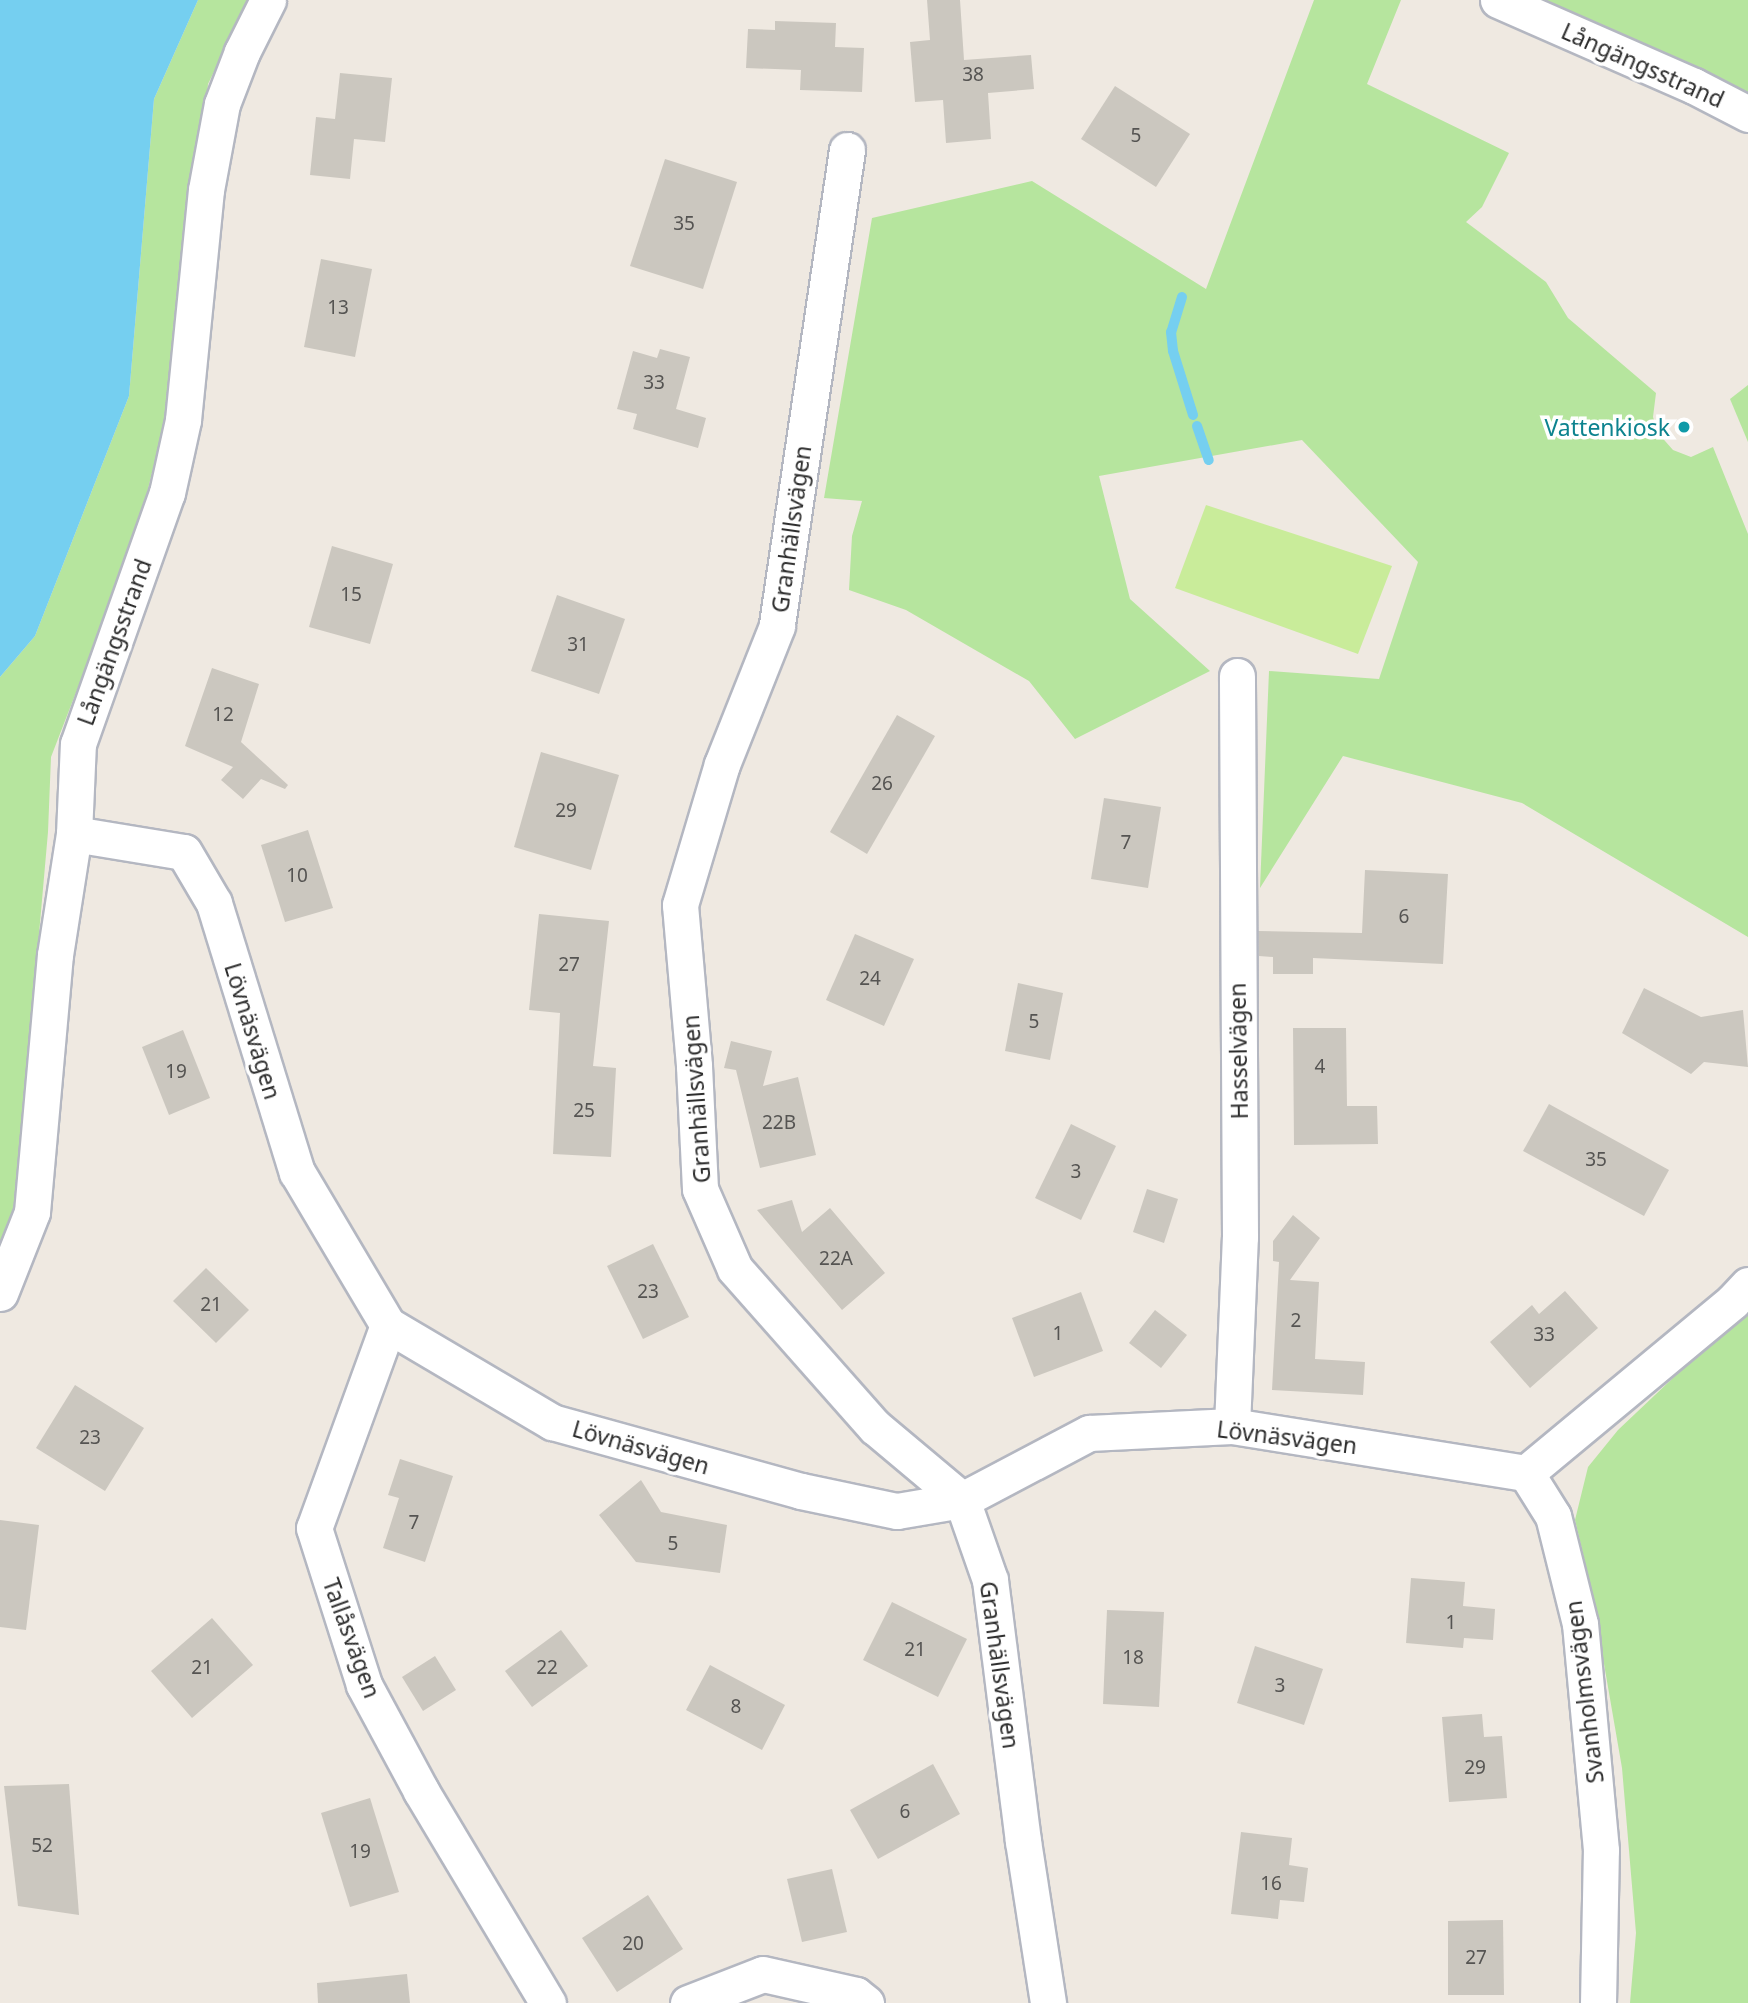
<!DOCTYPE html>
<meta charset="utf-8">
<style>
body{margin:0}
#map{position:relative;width:1748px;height:2003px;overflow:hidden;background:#efe9e1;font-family:"Noto Sans",sans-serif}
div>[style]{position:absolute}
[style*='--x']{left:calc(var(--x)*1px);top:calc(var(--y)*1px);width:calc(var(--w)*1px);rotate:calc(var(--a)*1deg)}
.green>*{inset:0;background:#b6e59e}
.pitch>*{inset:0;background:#c9ec9a}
.water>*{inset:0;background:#75cff0}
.stream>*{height:10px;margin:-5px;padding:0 5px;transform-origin:5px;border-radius:5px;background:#75cff0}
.building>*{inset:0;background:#cbc7bf}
.roads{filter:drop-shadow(2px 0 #b4b7c1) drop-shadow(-2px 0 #b4b7c1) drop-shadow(0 2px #b4b7c1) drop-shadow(0 -2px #b4b7c1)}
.minor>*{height:35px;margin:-17.5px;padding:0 17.5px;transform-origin:17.5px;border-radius:17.5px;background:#fff}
.dots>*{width:19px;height:19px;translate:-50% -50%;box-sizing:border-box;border:4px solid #fff;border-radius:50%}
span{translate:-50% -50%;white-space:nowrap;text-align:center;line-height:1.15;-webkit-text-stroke:7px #fff;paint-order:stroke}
.number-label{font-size:19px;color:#555452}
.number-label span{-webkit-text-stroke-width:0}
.street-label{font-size:23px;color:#2e2e2e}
.culture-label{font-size:23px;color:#0d838f}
.right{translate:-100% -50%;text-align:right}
</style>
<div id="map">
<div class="green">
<i style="clip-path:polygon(198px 0,249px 0,208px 84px,195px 233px,174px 381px,137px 535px,51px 757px,48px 832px,15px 1206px,0 1249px,0 677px,35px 636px,129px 396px,154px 99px)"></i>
<i style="clip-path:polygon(1314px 0,1401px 0,1367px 84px,1509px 153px,1482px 207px,1466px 222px,1546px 282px,1568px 318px,1656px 393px,1653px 417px,1658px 433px,1673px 450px,1691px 457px,1713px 447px,1748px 534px,1748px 937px,1522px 803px,1343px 756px,1260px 888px,1269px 671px,1379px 679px,1418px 562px,1302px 440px,1099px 476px,1130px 599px,1210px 671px,1075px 739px,1029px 681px,906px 610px,849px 590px,852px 536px,862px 501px,824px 498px,872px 218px,1032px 181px,1206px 289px)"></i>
<i style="clip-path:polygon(1521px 0,1748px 0,1748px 105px)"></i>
<i style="clip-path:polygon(1748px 385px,1748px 442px,1730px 399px)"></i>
<i style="clip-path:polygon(1748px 1307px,1748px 2003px,1630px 2003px,1636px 1933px,1622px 1768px,1590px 1583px,1575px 1520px,1588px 1467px,1618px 1430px)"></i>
</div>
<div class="pitch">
<i style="clip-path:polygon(1206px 505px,1392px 566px,1358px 654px,1175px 588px)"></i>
</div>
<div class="water">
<i style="clip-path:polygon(0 0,198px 0,154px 99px,129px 396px,35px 636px,0 677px)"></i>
</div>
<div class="stream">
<i style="--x:1182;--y:297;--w:37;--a:107"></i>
<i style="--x:1171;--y:332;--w:19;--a:84"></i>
<i style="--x:1173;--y:351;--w:67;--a:72.6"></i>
<i style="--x:1197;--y:426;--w:36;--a:71"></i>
</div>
<div class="building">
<i style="clip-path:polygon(927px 0,960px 0,964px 60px,1031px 55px,1034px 89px,988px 93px,991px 139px,946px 143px,943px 100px,915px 102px,910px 42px,930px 40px)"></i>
<i style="clip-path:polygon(775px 21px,836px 23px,835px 47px,864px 48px,862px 92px,800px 90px,801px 70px,746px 68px,748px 29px,775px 30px)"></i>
<i style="clip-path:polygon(340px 73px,392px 78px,385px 142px,354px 139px,350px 179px,310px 175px,316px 117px,335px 119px)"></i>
<i style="clip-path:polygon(1115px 86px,1190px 134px,1156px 187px,1081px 139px)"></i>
<i style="clip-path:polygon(665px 159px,737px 182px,703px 289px,630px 266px)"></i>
<i style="clip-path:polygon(321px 259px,372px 269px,355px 357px,304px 347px)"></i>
<i style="clip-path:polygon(660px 349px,690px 357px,676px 409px,706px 418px,698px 448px,633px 429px,637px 414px,617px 409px,633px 351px,657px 358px)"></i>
<i style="clip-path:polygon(332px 546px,393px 564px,370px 644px,309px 627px)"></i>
<i style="clip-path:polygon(557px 595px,625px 619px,599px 694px,531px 671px)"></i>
<i style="clip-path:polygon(212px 668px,259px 684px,241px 742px,288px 785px,285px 789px,261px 779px,243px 799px,221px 780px,233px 767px,185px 746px)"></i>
<i style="clip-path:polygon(897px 715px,935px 736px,867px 854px,830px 832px)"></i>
<i style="clip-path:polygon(541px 752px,619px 775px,591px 870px,514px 847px)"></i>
<i style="clip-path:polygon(1104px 798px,1161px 807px,1148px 888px,1091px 879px)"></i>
<i style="clip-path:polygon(308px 830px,333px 908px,285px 922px,261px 845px)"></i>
<i style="clip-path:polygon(1365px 870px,1448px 874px,1443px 964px,1313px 958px,1313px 974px,1273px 974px,1273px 957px,1259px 956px,1258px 931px,1362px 933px)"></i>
<i style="clip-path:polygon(539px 914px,609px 921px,593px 1066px,616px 1068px,611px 1157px,553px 1154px,560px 1013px,529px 1010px)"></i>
<i style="clip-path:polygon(855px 934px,914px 959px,884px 1026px,826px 1000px)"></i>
<i style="clip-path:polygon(1018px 983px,1063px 993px,1050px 1060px,1005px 1051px)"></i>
<i style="clip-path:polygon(1644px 988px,1701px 1017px,1743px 1010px,1748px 1067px,1704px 1062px,1691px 1074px,1622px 1033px)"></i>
<i style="clip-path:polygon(1293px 1028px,1346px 1028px,1347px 1106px,1377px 1106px,1378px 1144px,1294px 1145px)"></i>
<i style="clip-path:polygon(183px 1030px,210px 1098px,169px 1115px,142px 1047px)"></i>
<i style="clip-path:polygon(731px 1041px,772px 1051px,763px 1086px,798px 1077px,816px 1155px,760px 1168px,736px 1070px,724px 1068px)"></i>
<i style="clip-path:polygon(1549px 1104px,1669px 1170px,1644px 1216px,1523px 1151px)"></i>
<i style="clip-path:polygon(1071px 1124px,1116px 1146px,1081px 1220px,1035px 1198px)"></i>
<i style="clip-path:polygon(1147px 1189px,1178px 1199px,1164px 1243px,1133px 1232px)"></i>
<i style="clip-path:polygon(792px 1200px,802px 1232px,830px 1208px,885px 1273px,842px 1310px,757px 1210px)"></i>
<i style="clip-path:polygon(1293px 1215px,1320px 1238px,1290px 1280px,1319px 1282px,1315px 1359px,1365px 1362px,1363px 1395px,1272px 1390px,1279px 1262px,1273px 1261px,1273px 1241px)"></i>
<i style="clip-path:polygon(653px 1244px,689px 1317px,643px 1339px,607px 1266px)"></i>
<i style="clip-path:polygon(206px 1268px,249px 1310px,216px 1343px,173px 1301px)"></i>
<i style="clip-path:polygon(1565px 1291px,1598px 1328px,1530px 1388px,1490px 1342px,1532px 1305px,1539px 1314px)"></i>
<i style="clip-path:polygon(1081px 1292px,1103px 1351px,1034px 1377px,1012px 1318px)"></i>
<i style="clip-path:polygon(1155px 1310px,1187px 1335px,1161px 1368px,1129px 1343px)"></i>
<i style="clip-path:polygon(75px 1385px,144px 1428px,105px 1491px,36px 1448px)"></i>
<i style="clip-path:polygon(400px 1459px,453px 1476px,425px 1562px,383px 1548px,399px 1498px,388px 1495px)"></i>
<i style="clip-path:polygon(641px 1480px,661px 1512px,727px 1525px,720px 1573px,636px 1562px,599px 1515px)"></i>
<i style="clip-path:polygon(0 1520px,39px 1525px,26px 1630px,0 1627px)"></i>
<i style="clip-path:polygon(1411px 1578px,1465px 1582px,1463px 1606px,1495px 1609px,1493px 1640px,1464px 1638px,1463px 1648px,1406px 1643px)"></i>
<i style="clip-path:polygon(892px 1602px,967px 1639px,938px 1697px,863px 1660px)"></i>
<i style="clip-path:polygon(1107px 1610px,1164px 1612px,1159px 1707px,1103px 1704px)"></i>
<i style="clip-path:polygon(212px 1618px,253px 1665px,192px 1718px,151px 1671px)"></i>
<i style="clip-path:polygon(561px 1630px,588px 1666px,532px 1707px,505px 1671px)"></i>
<i style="clip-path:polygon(1255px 1646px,1323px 1669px,1304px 1725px,1237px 1703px)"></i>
<i style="clip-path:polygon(435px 1656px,456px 1690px,423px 1711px,402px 1677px)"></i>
<i style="clip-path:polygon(710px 1665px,785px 1705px,762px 1750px,686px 1710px)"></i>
<i style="clip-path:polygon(1482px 1714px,1484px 1737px,1502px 1736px,1507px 1798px,1449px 1802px,1442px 1717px)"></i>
<i style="clip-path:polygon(933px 1764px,960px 1814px,878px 1859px,850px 1810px)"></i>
<i style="clip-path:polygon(69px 1784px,79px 1915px,18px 1906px,4px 1786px)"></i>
<i style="clip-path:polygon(370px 1798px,399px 1892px,350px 1907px,321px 1813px)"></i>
<i style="clip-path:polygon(1241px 1832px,1292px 1838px,1289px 1865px,1308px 1868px,1304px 1902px,1280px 1900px,1278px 1919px,1231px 1914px)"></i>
<i style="clip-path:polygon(832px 1869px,847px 1932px,802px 1942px,787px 1879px)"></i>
<i style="clip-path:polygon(648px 1895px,683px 1949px,617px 1992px,582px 1938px)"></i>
<i style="clip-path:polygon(1503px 1920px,1504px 1995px,1448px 1995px,1448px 1921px)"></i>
<i style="clip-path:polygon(407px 1974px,410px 2003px,318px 2003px,317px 1983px)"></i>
</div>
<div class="roads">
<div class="minor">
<i style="--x:1498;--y:0;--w:214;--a:23.7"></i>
<i style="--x:1694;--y:86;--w:61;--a:27.4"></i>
<i style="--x:847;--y:150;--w:481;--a:98.4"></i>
<i style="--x:777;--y:626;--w:149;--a:111.7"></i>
<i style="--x:722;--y:764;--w:147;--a:106.6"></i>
<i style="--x:680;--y:905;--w:162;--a:85"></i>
<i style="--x:694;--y:1066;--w:123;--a:87.2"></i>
<i style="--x:700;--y:1189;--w:87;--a:66.4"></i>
<i style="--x:735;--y:1269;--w:211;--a:48.5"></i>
<i style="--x:875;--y:1427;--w:114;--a:40"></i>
<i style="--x:962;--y:1500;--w:85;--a:70.7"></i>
<i style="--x:990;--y:1580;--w:263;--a:82.8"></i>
<i style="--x:1023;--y:1841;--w:164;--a:81.2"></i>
<i style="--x:74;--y:834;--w:111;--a:9.3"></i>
<i style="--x:184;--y:852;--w:59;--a:59.5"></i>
<i style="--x:214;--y:903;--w:282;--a:72.9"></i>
<i style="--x:297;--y:1172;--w:178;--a:59.3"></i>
<i style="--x:388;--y:1325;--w:191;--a:30.6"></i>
<i style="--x:552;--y:1422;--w:258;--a:15.5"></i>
<i style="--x:801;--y:1491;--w:98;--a:11.8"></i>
<i style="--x:897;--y:1511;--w:66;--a:-9.6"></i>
<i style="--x:962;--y:1500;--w:144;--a:-27.8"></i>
<i style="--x:1089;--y:1433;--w:143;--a:-2.8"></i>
<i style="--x:1232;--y:1426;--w:298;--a:9.1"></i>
<i style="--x:0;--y:1293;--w:87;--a:-68.4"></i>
<i style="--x:32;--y:1212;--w:258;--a:-84.9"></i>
<i style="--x:55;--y:955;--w:122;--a:-81.1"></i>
<i style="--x:74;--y:834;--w:90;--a:-87.5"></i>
<i style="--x:78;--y:744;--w:266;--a:-70.5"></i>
<i style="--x:167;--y:493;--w:75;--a:-77.6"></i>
<i style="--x:183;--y:420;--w:231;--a:-84.3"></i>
<i style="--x:206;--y:190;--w:87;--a:-79.5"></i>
<i style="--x:222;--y:104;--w:56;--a:-69"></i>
<i style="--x:242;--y:52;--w:58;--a:-63.4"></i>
<i style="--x:388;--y:1325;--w:216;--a:110"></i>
<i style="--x:314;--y:1528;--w:165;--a:72.3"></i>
<i style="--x:364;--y:1685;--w:120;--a:61.7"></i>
<i style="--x:421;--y:1791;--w:247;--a:59.1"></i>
<i style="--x:1232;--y:1426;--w:189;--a:-87.6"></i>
<i style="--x:1240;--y:1237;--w:561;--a:-90.31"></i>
<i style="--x:688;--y:2003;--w:80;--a:-21.1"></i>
<i style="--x:763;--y:1974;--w:95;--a:12.7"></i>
<i style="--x:856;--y:1995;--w:13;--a:39"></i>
<i style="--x:1598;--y:2003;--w:153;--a:-88.9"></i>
<i style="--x:1601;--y:1850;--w:227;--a:-95.3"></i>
<i style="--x:1580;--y:1624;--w:111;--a:-104"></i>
<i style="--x:1553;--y:1516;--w:51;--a:-122.1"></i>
<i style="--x:1526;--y:1473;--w:269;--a:-39.7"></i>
<i style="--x:1733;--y:1301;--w:22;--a:-47"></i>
</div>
</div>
<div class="dots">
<i style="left:1684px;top:427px;background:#0f9aa8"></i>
</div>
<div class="number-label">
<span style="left:973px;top:75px">38</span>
<span style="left:1136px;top:136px">5</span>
<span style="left:684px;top:224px">35</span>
<span style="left:338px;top:308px">13</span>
<span style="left:654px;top:383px">33</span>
<span style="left:351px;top:595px">15</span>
<span style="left:578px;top:645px">31</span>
<span style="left:223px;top:715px">12</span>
<span style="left:882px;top:784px">26</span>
<span style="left:566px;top:811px">29</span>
<span style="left:1126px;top:843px">7</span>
<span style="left:297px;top:876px">10</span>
<span style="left:1404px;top:917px">6</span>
<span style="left:569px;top:965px">27</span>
<span style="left:870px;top:979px">24</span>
<span style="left:1034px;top:1022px">5</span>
<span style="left:1320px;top:1067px">4</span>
<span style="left:176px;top:1072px">19</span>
<span style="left:584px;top:1111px">25</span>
<span style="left:779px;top:1123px">22B</span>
<span style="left:1596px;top:1160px">35</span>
<span style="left:1076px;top:1172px">3</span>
<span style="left:836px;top:1259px">22A</span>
<span style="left:648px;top:1292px">23</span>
<span style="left:211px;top:1305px">21</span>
<span style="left:1296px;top:1321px">2</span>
<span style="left:1058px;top:1334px">1</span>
<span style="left:1544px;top:1335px">33</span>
<span style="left:90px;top:1438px">23</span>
<span style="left:414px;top:1523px">7</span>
<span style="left:673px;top:1544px">5</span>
<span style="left:1451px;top:1623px">1</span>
<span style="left:915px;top:1650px">21</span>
<span style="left:1133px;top:1658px">18</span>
<span style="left:202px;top:1668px">21</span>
<span style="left:547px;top:1668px">22</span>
<span style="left:1280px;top:1686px">3</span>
<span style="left:736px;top:1707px">8</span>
<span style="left:1475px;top:1768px">29</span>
<span style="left:905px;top:1812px">6</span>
<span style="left:42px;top:1846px">52</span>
<span style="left:360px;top:1852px">19</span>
<span style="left:1271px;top:1884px">16</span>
<span style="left:633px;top:1944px">20</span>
<span style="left:1476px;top:1958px">27</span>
</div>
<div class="street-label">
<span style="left:1643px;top:65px;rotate:24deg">Långängsstrand</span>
<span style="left:791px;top:529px;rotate:-82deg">Granhällsvägen</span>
<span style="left:114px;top:642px;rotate:-70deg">Långängsstrand</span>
<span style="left:253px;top:1031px;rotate:73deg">Lövnäsvägen</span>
<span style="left:1238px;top:1051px;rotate:-91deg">Hasselvägen</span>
<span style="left:696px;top:1099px;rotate:-94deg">Granhällsvägen</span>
<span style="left:1287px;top:1437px;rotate:7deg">Lövnäsvägen</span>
<span style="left:641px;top:1447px;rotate:16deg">Lövnäsvägen</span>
<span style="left:352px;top:1638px;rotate:70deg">Tallåsvägen</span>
<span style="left:1000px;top:1665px;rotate:82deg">Granhällsvägen</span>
<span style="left:1584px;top:1692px;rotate:-97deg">Svanholmsvägen</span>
</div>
<div class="culture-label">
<span class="right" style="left:1670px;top:427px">Vattenkiosk</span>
</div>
</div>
